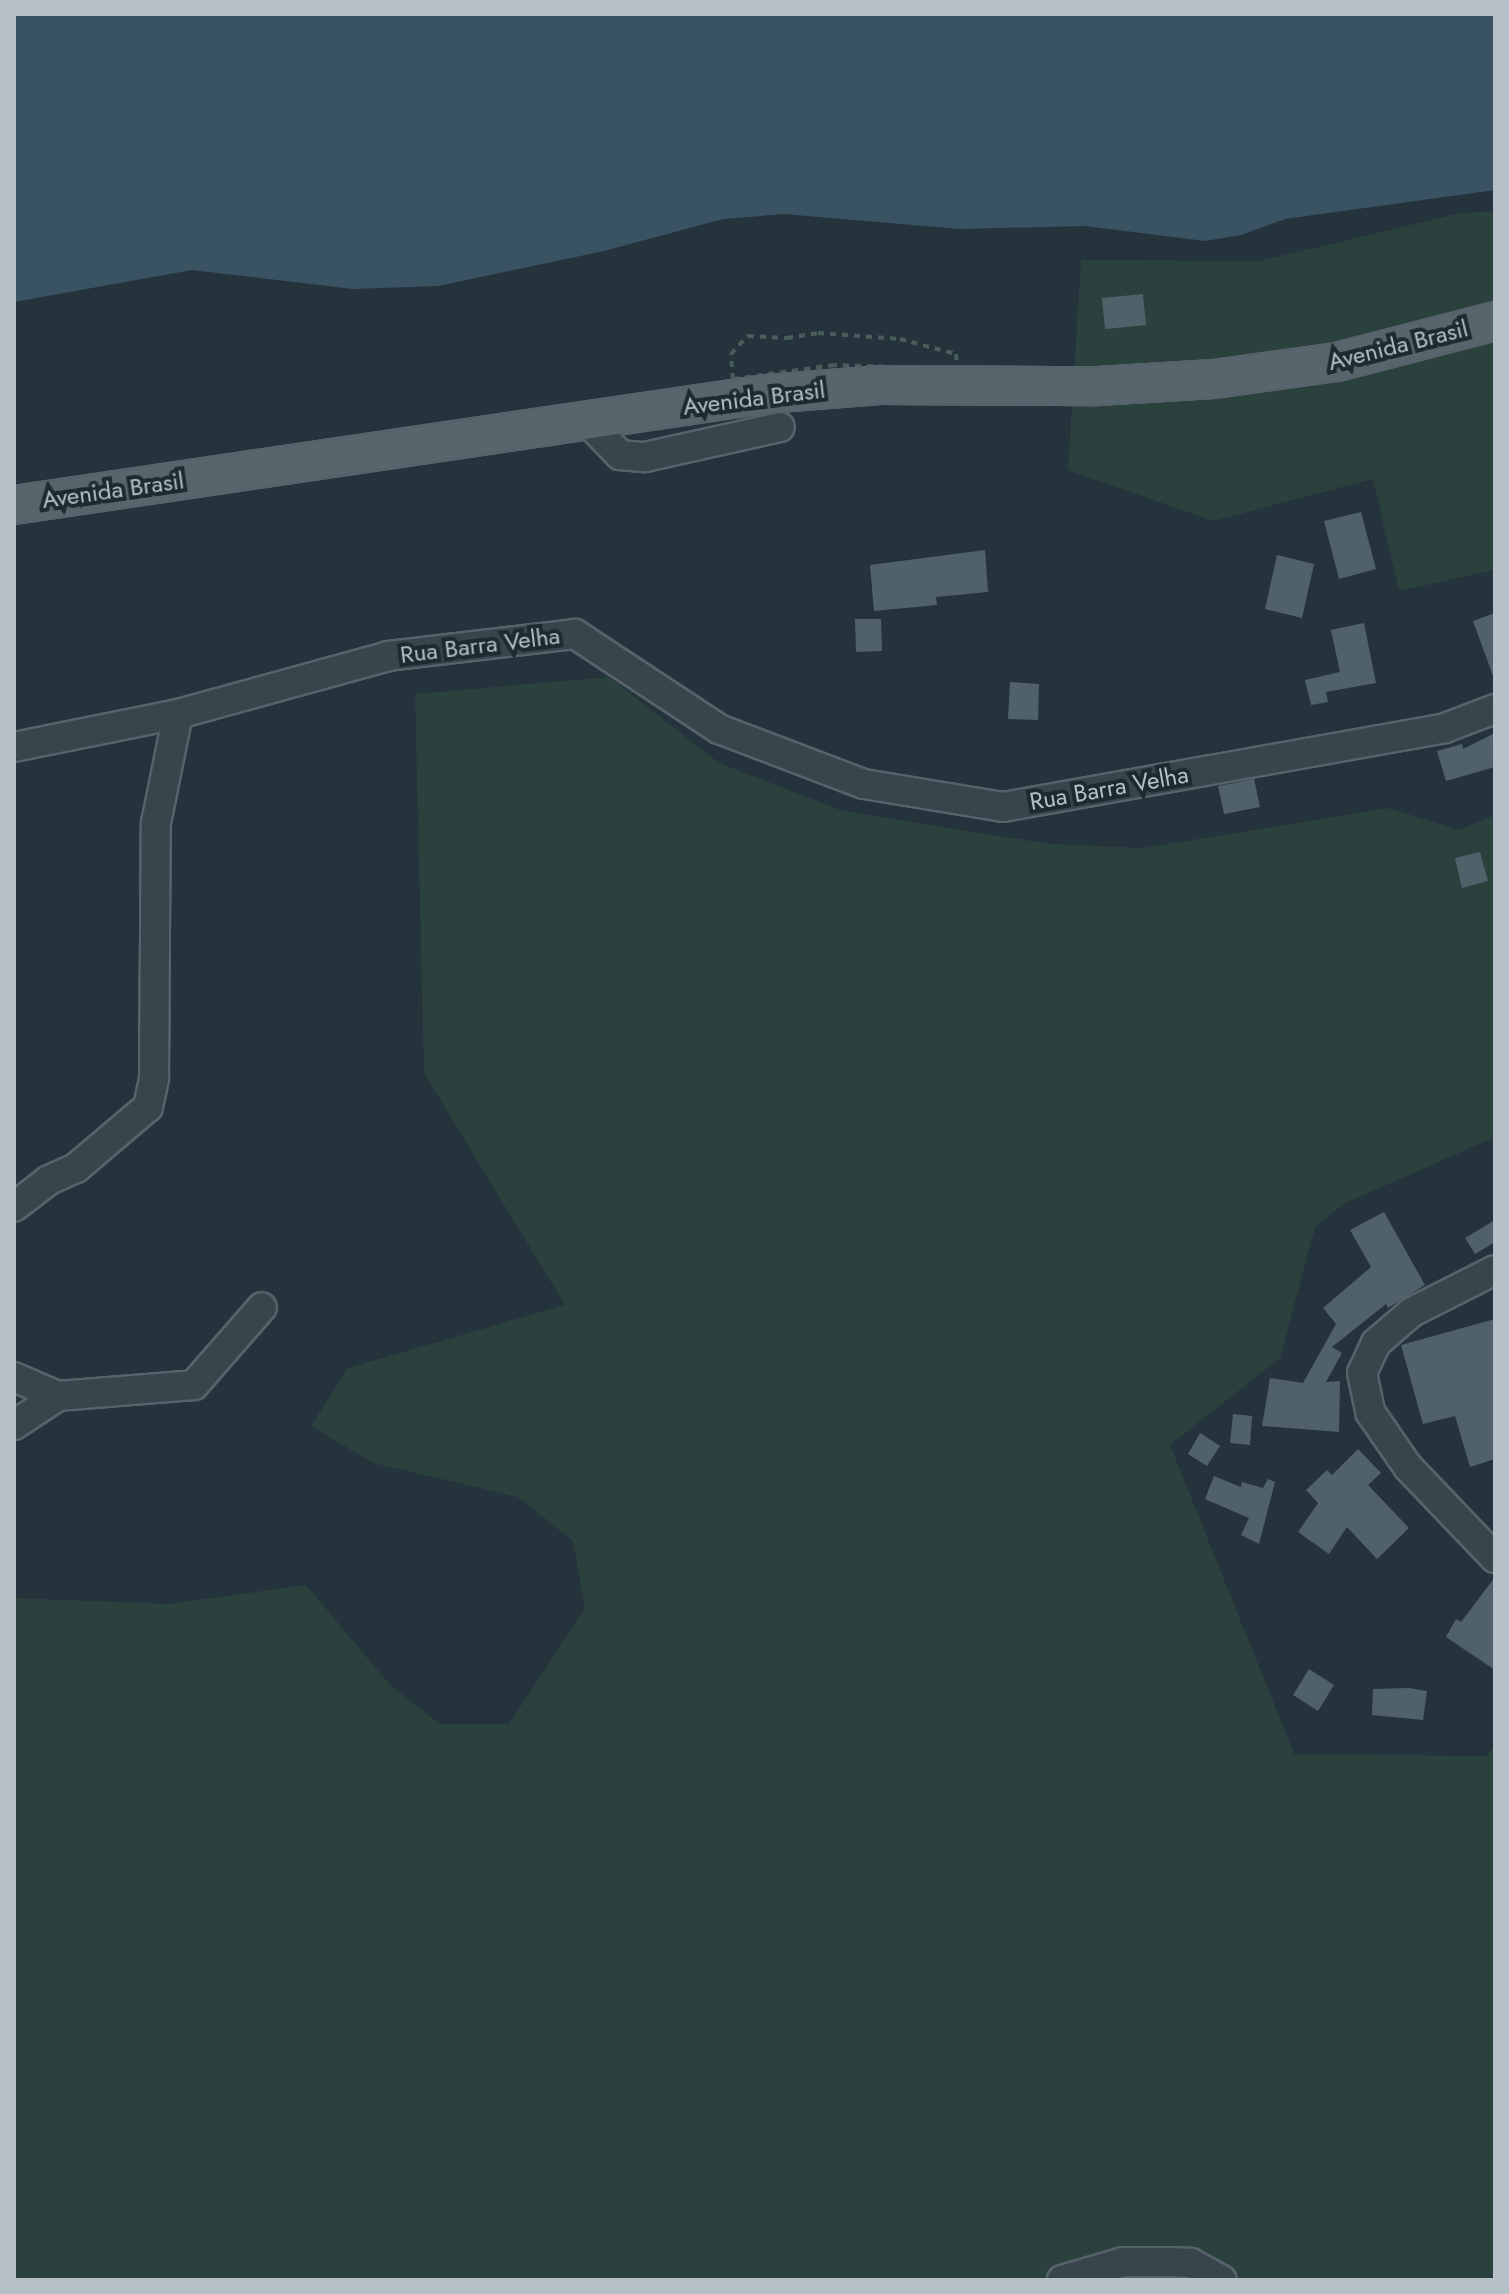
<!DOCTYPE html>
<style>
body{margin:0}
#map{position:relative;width:1509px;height:2294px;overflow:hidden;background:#25343c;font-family:Jost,sans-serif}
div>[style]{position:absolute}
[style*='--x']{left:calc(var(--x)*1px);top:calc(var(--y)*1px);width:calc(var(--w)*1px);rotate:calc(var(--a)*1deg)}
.green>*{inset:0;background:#2a413d}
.water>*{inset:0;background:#3a5362}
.building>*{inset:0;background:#51616a}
.path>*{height:4px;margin-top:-2px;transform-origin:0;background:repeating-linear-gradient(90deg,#495e5b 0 6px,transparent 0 12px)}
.roads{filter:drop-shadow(2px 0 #57636a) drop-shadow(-2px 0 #57636a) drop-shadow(0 2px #57636a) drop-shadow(0 -2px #57636a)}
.minor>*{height:28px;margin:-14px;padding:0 14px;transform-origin:14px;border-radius:14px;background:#39454c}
.major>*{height:36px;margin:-18px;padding:0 18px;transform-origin:18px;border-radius:18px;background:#57656c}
span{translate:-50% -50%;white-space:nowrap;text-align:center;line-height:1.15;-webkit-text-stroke:8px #1e2a31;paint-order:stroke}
.street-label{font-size:24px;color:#b5c0c8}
.frame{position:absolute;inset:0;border:16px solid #b5c0c8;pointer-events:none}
</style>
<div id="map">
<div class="green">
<i style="clip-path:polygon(1495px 211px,1495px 570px,1399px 591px,1373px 479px,1213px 521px,1068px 470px,1081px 260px,1260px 261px,1460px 213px)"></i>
<i style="clip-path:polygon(609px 677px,719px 763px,843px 811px,1050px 844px,1143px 848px,1388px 808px,1459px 830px,1495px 815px,1495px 1137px,1343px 1204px,1315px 1227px,1280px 1358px,1170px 1445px,1294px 1754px,1486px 1756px,1495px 1746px,1495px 2280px,14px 2280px,14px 1598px,169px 1604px,306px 1585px,390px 1685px,440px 1724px,509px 1724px,585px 1608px,573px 1541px,518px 1497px,373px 1463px,311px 1426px,348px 1368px,565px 1305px,424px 1073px,415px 694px)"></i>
</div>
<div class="water">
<i style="clip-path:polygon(14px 14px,1495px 14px,1495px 190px,1285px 219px,1241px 235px,1205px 241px,1085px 226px,959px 229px,784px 214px,723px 219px,604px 251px,438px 286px,353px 289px,192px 270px,14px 302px)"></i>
</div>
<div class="building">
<i style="clip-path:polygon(1143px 294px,1146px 325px,1105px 329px,1102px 298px)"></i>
<i style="clip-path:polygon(1361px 512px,1376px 569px,1339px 579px,1324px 521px)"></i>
<i style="clip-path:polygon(985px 550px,988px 592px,936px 597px,937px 605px,874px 611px,870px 565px)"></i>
<i style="clip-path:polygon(1277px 555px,1314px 564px,1302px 618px,1265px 609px)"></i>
<i style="clip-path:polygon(1495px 613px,1495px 676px,1493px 676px,1473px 621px)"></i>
<i style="clip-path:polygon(855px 619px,881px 619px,882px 651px,856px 652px)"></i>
<i style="clip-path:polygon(1364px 623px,1376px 683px,1326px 692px,1328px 702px,1311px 705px,1305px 680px,1340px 672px,1331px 630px)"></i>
<i style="clip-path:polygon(1010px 682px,1039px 684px,1038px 720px,1008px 719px)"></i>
<i style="clip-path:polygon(1495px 733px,1495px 767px,1446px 781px,1437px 751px,1462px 744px,1463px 749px)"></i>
<i style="clip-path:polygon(1254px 779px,1260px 807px,1224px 814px,1218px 786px)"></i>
<i style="clip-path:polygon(1480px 852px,1488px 881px,1462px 888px,1455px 858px)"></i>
<i style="clip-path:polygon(1384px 1212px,1425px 1285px,1388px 1308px,1386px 1304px,1332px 1347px,1342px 1353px,1326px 1382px,1340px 1381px,1339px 1432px,1262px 1426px,1270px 1378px,1303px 1383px,1336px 1324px,1323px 1308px,1371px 1267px,1350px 1230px)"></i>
<i style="clip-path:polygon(1495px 1220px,1495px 1242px,1475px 1254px,1465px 1238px)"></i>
<i style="clip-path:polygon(1495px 1319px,1495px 1459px,1470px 1467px,1455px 1416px,1423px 1424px,1401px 1345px)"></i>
<i style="clip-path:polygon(1233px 1414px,1252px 1416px,1250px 1445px,1230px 1443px)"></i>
<i style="clip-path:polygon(1200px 1433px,1220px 1446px,1207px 1466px,1188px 1454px)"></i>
<i style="clip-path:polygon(1358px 1449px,1381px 1473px,1368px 1485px,1409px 1528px,1377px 1559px,1347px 1527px,1329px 1554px,1298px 1532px,1318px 1503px,1306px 1490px,1327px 1470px,1332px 1475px)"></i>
<i style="clip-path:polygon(1214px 1476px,1241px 1487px,1242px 1482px,1263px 1488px,1268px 1479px,1275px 1482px,1259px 1544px,1241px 1535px,1249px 1518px,1205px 1499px)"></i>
<i style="clip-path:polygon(1495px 1577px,1495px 1670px,1446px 1637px,1456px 1619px,1461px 1622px)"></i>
<i style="clip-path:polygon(1309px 1669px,1334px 1685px,1318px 1711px,1293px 1695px)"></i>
<i style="clip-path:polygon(1409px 1688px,1427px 1691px,1423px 1720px,1372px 1715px,1373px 1689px)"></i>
</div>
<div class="path">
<i style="--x:818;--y:333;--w:82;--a:4.2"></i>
<i style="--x:900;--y:339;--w:58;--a:15"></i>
<i style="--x:956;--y:354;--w:15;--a:86"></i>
<i style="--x:957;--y:369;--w:123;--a:-178.1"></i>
<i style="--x:834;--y:365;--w:102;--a:172.1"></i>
<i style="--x:733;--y:379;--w:25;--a:-95"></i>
<i style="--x:731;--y:354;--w:25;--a:-47"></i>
<i style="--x:748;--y:336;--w:39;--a:3"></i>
<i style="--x:787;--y:338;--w:31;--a:-9"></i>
</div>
<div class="roads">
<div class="minor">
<i style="--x:586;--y:420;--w:49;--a:45.8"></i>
<i style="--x:620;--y:455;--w:25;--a:5"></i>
<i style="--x:645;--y:457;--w:138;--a:-12.5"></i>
<i style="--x:14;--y:747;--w:167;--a:-11.4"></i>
<i style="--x:14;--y:1207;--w:44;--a:-37.6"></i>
<i style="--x:49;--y:1180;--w:30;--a:-24"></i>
<i style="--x:76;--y:1168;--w:94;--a:-40.3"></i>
<i style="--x:148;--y:1107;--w:30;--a:-78"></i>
<i style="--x:154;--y:1078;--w:255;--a:-89.6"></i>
<i style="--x:156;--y:823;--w:111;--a:-78.6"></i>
<i style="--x:178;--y:714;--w:218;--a:-15.4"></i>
<i style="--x:388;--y:656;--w:188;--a:-6.7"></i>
<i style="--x:575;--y:634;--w:173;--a:33.4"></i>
<i style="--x:719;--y:729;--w:155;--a:20.8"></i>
<i style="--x:864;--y:784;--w:141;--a:9.4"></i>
<i style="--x:1003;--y:807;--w:449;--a:-10.1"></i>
<i style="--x:1445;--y:728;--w:53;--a:-20.8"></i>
<i style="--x:1495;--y:1270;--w:93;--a:153.2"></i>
<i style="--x:1412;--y:1312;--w:48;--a:139.3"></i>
<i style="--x:1376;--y:1343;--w:33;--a:115"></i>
<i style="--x:1362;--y:1373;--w:40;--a:78"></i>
<i style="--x:1370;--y:1412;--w:67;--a:55.4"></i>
<i style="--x:1408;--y:1467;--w:126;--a:46.3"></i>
<i style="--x:14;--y:1377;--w:48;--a:23.4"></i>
<i style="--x:58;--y:1396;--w:136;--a:-4.6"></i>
<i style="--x:194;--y:1385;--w:103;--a:-48.9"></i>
<i style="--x:14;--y:1425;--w:53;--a:-33.4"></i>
<i style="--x:1062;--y:2280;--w:64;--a:-16.4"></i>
<i style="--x:1123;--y:2262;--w:44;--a:0"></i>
<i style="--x:1167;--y:2262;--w:24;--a:2"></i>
<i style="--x:1191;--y:2263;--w:35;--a:29"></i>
</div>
<div class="major">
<i style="--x:14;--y:505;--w:760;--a:-8.4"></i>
<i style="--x:766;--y:394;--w:114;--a:-4.5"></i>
<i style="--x:880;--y:385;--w:218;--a:0.3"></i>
<i style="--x:1098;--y:386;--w:116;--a:-3.5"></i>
<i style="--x:1214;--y:379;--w:124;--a:-7.9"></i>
<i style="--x:1337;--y:362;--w:163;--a:-14.5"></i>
</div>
</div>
<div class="street-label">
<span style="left:1398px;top:345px;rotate:-14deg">Avenida Brasil</span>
<span style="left:754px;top:398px;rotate:-7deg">Avenida Brasil</span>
<span style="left:113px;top:490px;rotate:-8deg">Avenida Brasil</span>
<span style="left:480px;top:645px;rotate:-7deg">Rua Barra Velha</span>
<span style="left:1109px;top:788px;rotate:-10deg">Rua Barra Velha</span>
</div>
<div class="frame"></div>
</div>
